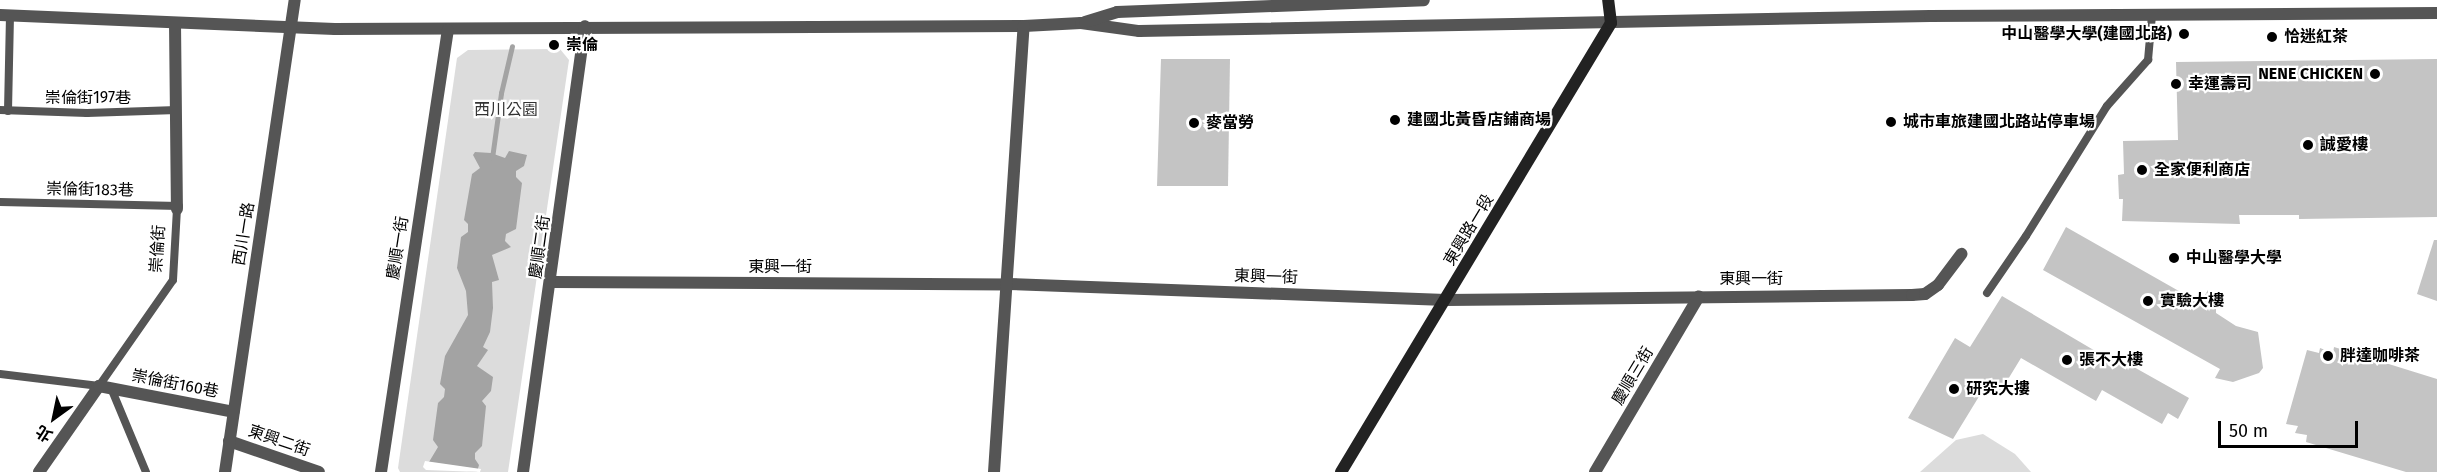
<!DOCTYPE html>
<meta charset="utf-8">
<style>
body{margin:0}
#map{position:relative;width:2437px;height:472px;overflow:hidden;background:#fff;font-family:"Fira Sans","Noto Sans TC",sans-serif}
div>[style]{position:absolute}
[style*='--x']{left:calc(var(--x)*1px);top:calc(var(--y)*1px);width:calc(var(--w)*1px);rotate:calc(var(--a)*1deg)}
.green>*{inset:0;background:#dcdcdc}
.water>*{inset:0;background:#a3a3a3}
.pier>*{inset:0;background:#fff}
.stream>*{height:5px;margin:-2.5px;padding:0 2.5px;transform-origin:2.5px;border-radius:2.5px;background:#a3a3a3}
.building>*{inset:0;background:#c4c4c4}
.lane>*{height:8px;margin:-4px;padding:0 4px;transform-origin:4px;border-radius:4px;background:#555}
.street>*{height:12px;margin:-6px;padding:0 6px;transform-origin:6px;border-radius:6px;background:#555}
.secondary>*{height:12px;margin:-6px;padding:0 6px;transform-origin:6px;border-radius:6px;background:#222}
.dots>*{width:16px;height:16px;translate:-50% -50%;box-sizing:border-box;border:3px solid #fff;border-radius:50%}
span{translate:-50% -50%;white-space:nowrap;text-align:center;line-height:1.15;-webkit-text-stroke:4.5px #fff;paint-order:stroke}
.poi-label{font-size:16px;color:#000;font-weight:700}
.right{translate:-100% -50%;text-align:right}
.left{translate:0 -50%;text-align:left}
.street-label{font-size:16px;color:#000}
.park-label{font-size:16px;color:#333}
.north{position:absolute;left:24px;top:388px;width:60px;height:60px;-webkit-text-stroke:4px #fff;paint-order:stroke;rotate:213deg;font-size:16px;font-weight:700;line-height:24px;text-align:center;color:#000}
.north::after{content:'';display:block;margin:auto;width:21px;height:27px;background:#000;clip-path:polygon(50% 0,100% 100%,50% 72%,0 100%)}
.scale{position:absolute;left:2218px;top:421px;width:140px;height:27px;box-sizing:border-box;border:3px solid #000;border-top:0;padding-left:8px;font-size:18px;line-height:21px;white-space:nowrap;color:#000;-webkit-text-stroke:4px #fff;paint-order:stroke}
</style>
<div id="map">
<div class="green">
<i style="clip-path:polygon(560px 49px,569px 60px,508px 472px,400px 472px,398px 468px,457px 58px,468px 50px)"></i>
<i style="clip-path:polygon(1983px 434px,2015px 454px,2031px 472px,1920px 472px,1956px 440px)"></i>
</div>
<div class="water">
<i style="clip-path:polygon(509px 151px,527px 155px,524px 166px,516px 171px,516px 177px,522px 183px,516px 229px,506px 234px,505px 241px,511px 247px,492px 255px,499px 280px,492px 282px,493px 308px,490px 332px,483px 347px,488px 350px,477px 366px,493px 377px,491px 391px,482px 401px,486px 406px,482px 446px,475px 453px,475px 459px,479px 465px,477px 472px,426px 467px,438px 447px,433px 440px,438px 403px,444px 397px,445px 389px,440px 384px,445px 356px,468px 315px,466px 291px,457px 268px,461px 237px,468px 232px,468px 224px,464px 220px,472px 174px,480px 168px,473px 155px,475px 152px,491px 153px,505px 158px)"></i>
</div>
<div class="pier">
<i style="clip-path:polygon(425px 461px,481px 469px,480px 472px,426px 470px,423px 467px)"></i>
</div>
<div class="stream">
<i style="--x:492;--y:158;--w:66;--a:-82.1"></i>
<i style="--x:501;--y:93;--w:48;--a:-76.8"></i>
</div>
<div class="building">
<i style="clip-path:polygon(1161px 59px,1230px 59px,1228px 186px,1157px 186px)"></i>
<i style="clip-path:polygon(2437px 59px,2437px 217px,2299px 219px,2299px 215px,2239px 215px,2240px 224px,2122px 221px,2123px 199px,2119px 199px,2118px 175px,2124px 174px,2123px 141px,2178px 140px,2176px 62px)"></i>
<i style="clip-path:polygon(2066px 227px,2200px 303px,2208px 290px,2216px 295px,2216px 313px,2236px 326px,2258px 332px,2263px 368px,2259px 373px,2233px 382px,2215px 378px,2220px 369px,2043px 270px)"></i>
<i style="clip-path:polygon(2434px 240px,2437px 240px,2437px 301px,2417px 294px)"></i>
<i style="clip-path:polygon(2002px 296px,2114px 362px,2116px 357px,2189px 398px,2178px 419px,2168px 413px,2162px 424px,2102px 390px,2096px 401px,2021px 358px,1999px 394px,1986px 385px,1953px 439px,1908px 418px,1955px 338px,1970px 347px)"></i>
<i style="clip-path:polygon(2334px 347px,2437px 379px,2437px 472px,2406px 472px,2306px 442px,2307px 435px,2295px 433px,2298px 426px,2286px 424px,2307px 350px,2319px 353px,2320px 348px,2333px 353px)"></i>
</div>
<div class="lane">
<i style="--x:0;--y:110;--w:87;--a:2"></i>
<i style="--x:87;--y:113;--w:90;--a:-1.9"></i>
<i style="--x:8;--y:111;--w:95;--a:-88.8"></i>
<i style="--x:0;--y:202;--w:179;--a:1.3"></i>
<i style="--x:1987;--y:293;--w:69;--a:-55.6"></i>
<i style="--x:2026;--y:236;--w:153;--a:-58.1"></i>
<i style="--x:2107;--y:106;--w:62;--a:-48.3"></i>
<i style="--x:2148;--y:60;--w:45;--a:-84.9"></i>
<i style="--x:0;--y:374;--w:100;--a:6.9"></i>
<i style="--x:99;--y:386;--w:129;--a:-55.1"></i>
<i style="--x:173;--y:280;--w:71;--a:-86.8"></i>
<i style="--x:111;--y:388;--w:91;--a:67.4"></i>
</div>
<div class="street">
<i style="--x:0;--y:15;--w:335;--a:2.4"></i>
<i style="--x:335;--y:29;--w:689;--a:-0.25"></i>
<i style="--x:1024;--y:26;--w:57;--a:-3"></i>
<i style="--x:1081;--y:23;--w:59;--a:7.9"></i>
<i style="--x:1139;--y:31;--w:791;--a:-1.09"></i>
<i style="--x:1930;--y:16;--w:507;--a:-0.34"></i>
<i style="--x:1085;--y:22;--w:34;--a:-17"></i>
<i style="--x:1117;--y:12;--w:307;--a:-2.2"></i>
<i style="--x:175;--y:23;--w:186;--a:89.4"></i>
<i style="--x:552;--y:282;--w:456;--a:0.3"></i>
<i style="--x:1008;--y:284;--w:438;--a:2.1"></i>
<i style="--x:1446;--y:300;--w:466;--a:-0.6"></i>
<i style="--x:1912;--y:295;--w:13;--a:-4"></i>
<i style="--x:1925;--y:294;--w:16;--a:-35"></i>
<i style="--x:1938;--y:285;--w:39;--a:-53"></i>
<i style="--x:229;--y:441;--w:95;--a:19"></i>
<i style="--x:39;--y:472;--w:105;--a:-55.1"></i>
<i style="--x:99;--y:386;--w:137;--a:10.9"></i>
<i style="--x:225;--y:472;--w:477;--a:-81.6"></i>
<i style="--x:381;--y:472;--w:447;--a:-81.4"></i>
<i style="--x:523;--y:472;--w:450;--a:-82.1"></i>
<i style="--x:994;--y:472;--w:447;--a:-86.2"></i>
<i style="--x:1595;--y:472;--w:204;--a:-59.4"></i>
</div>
<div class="secondary">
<i style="--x:1341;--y:472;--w:524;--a:-58.98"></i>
<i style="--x:1611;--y:23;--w:23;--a:-97"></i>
</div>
<div class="dots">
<i style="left:2184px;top:34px;background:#000"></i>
<i style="left:2272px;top:37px;background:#000"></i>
<i style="left:554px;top:45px;background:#000"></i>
<i style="left:2375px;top:74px;background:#000"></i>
<i style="left:2176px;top:84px;background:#000"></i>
<i style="left:1395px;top:120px;background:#000"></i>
<i style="left:1891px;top:122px;background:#000"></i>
<i style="left:1194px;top:123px;background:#000"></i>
<i style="left:2308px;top:145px;background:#000"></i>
<i style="left:2142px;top:170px;background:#000"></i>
<i style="left:2174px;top:258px;background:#000"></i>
<i style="left:2148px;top:301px;background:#000"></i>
<i style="left:2328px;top:356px;background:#000"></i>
<i style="left:2067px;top:360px;background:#000"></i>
<i style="left:1954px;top:389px;background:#000"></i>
</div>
<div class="poi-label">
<span class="right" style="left:2172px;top:34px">中山醫學大學(建國北路)</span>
<span class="left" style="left:2284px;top:37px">恰迷紅茶</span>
<span class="left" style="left:566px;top:45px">崇倫</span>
<span class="right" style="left:2363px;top:74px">NENE CHICKEN</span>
<span class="left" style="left:2188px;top:84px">幸運壽司</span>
<span class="left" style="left:1407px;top:120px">建國北黃昏店鋪商場</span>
<span class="left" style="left:1903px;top:122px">城市車旅建國北路站停車場</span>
<span class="left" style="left:1206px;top:123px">麥當勞</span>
<span class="left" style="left:2320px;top:145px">誠愛樓</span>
<span class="left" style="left:2154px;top:170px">全家便利商店</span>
<span class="left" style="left:2186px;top:258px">中山醫學大學</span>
<span class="left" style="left:2160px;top:301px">實驗大樓</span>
<span class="left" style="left:2340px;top:356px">胖達咖啡茶</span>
<span class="left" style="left:2079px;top:360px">張不大樓</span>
<span class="left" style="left:1966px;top:389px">研究大摟</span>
</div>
<div class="street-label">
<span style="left:88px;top:98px">崇倫街197巷</span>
<span style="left:90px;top:190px;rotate:1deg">崇倫街183巷</span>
<span style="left:1469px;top:230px;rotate:-59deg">東興路一段</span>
<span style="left:244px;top:234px;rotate:-81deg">西川一路</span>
<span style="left:540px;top:247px;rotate:-82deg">慶順二街</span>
<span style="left:398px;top:248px;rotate:-81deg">慶順一街</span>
<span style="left:158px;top:249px;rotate:-86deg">崇倫街</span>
<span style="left:780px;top:267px">東興一街</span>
<span style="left:1266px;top:277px;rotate:2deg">東興一街</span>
<span style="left:1751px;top:279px">東興一街</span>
<span style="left:1633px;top:376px;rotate:-59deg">慶順三街</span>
<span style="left:175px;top:384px;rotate:11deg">崇倫街160巷</span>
<span style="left:279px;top:441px;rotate:19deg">東興二街</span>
</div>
<div class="park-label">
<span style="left:506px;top:110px">西川公園</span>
</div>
<div class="north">北</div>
<div class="scale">50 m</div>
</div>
